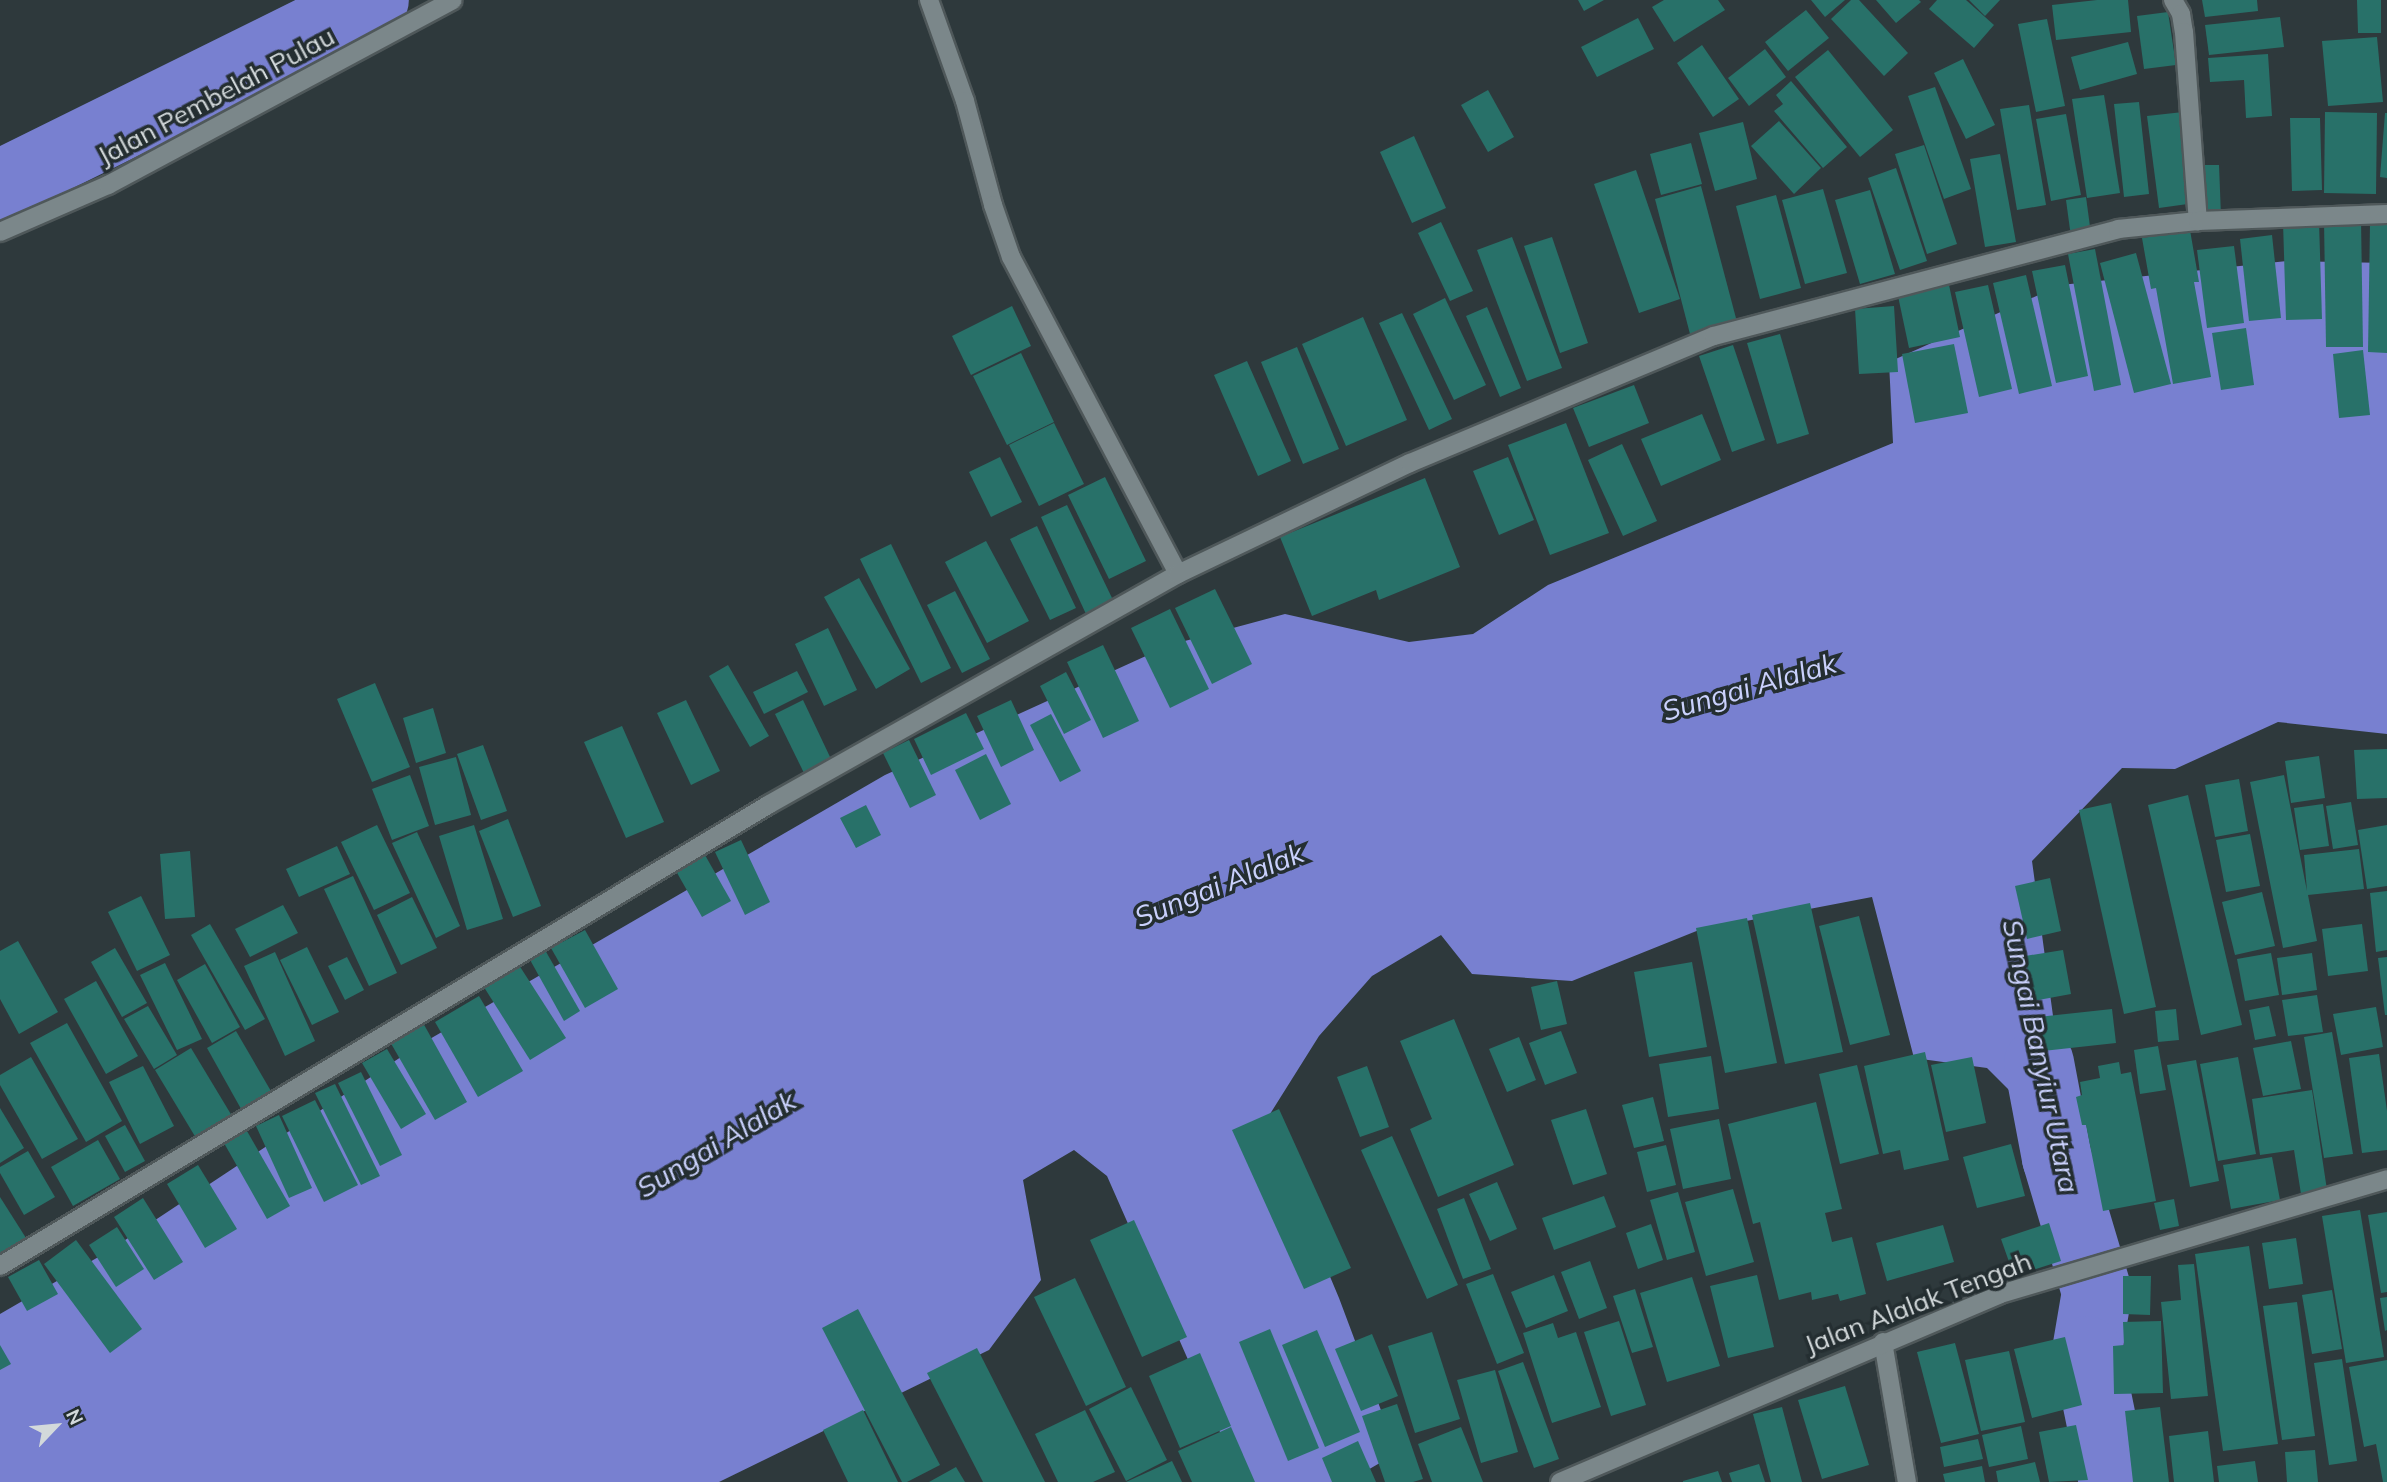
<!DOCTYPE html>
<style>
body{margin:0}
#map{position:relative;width:2387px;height:1482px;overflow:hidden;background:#2e393c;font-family:Mulish,sans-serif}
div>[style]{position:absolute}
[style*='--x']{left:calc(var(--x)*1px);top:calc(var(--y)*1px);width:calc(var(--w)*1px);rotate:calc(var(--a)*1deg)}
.water>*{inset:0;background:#7880d0}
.river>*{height:70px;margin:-35px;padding:0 35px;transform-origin:35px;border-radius:35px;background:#7880d0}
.building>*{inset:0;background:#287169}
.roads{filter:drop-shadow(2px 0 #4f585a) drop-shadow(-2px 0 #4f585a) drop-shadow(0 2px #4f585a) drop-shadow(0 -2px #4f585a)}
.minor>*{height:18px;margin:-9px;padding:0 9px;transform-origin:9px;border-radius:9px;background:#7b878a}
.tertiary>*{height:18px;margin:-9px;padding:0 9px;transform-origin:9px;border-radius:9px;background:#7b878a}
span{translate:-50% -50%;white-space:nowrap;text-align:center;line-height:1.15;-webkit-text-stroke:7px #242e31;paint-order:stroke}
.street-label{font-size:26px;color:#d3d9db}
.water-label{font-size:28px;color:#cad1fc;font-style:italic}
.north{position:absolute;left:21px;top:1391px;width:70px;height:70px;-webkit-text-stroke:5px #242e31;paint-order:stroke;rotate:64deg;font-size:19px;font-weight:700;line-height:28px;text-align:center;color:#d3d9db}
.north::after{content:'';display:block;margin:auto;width:24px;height:32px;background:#d3d9db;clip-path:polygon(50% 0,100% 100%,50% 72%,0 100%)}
</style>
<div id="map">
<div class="water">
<i style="clip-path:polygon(2287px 261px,2387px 263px,2387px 734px,2278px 722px,2175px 769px,2122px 768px,2032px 861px,2062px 1082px,2077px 1147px,2057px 1158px,2041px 1152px,2025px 1106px,1987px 1068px,1914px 1058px,1872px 897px,1699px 930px,1572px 981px,1472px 974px,1441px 935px,1372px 976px,1319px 1036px,1265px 1122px,1339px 1298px,1397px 1453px,1347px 1482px,1242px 1482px,1107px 1176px,1074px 1150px,1023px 1180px,1041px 1280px,989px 1350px,719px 1482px,0 1482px,0 1314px,107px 1252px,416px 1047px,885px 775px,1170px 645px,1285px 614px,1409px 642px,1473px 634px,1548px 585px,1893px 443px,1889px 362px,2061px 285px)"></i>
</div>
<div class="river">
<i style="--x:0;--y:185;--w:417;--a:-26.3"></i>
<i style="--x:2039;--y:1063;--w:97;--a:79.3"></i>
<i style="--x:2057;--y:1158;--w:140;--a:73.4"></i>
<i style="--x:2097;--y:1292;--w:60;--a:99.6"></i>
<i style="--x:2087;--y:1351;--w:134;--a:78.4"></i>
</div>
<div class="building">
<i style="clip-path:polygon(1578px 0,1604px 0,1584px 11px)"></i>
<i style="clip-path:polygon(1664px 0,1718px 0,1725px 10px,1674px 42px,1652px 7px)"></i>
<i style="clip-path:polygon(1811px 0,1845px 0,1825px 17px)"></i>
<i style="clip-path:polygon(1851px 0,1859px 0,1908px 53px,1884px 76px,1831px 19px)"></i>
<i style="clip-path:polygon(1876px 0,1919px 0,1921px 2px,1896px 23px)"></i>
<i style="clip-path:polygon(1937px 0,1966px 0,1994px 25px,1974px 48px,1929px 9px)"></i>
<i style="clip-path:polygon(1969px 0,2000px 0,1985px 16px)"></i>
<i style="clip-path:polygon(2097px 0,2128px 0,2131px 32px,2056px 40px,2052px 5px)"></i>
<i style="clip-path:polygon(2202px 0,2257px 0,2258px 11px,2205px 17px)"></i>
<i style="clip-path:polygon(2357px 0,2381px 0,2381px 33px,2358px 33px)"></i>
<i style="clip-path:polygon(1806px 10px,1829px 38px,1788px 71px,1765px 42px)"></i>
<i style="clip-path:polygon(2168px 12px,2176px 65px,2144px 69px,2137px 16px)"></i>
<i style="clip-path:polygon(2280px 17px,2284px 47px,2209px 55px,2205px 25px)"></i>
<i style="clip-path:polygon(1638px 18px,1654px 49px,1597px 77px,1581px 47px)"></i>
<i style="clip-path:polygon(2047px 19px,2065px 106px,2036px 112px,2018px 24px)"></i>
<i style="clip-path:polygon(2377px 37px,2383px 102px,2328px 106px,2322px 41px)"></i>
<i style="clip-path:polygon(2128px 42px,2137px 74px,2080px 90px,2071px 57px)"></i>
<i style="clip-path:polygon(1702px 45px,1739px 99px,1713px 117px,1677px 63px)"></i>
<i style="clip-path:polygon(1765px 49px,1786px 77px,1749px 106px,1728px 78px)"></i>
<i style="clip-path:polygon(1828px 50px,1893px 130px,1860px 157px,1795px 77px)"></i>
<i style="clip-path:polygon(2268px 54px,2272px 116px,2246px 118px,2244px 80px,2210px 82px,2208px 58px)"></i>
<i style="clip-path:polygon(1963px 59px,1995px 125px,1966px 139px,1934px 73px)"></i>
<i style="clip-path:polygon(1791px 81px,1847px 147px,1823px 168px,1774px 111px,1783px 104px,1776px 95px)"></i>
<i style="clip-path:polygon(1935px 87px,1971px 189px,1944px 199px,1908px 96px)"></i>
<i style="clip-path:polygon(1488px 90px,1514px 137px,1488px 152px,1461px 105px)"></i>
<i style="clip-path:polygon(2104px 95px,2120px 193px,2087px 198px,2072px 99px)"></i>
<i style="clip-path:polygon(2139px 102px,2149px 194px,2124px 197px,2114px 104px)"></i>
<i style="clip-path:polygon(2029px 105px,2046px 205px,2017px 210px,2000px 109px)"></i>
<i style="clip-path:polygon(2183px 112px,2195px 203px,2159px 208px,2147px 116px)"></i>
<i style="clip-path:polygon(2325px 112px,2377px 113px,2376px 194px,2324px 193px)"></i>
<i style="clip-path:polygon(2385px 113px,2387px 113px,2387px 178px,2380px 177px)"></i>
<i style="clip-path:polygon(2066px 114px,2081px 195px,2051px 201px,2036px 119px)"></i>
<i style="clip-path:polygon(2290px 118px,2320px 118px,2322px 190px,2292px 191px)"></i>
<i style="clip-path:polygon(1779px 121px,1821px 168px,1794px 194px,1751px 146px)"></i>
<i style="clip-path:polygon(1743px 122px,1757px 179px,1715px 191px,1699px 133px)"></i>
<i style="clip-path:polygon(1414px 136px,1446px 208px,1412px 223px,1380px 152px)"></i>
<i style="clip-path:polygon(1691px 143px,1702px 184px,1661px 195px,1650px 154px)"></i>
<i style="clip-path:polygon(1924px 145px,1957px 244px,1927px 254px,1895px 154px)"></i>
<i style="clip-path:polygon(2000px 154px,2016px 242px,1985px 247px,1970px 159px)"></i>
<i style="clip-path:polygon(2199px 165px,2219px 165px,2221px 216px,2200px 216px)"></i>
<i style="clip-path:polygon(1896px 168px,1927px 261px,1900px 270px,1868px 178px)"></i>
<i style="clip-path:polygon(1636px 170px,1680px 299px,1639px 313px,1594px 184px)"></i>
<i style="clip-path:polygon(1701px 186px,1737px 322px,1690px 334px,1655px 199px)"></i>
<i style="clip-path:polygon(1823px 189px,1847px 273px,1805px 284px,1782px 200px)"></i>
<i style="clip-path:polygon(1870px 190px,1895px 274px,1860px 284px,1835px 200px)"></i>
<i style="clip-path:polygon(1776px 195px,1801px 288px,1760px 299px,1736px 206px)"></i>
<i style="clip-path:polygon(2086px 197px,2091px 234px,2071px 237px,2066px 200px)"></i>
<i style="clip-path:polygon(2361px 220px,2363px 347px,2326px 347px,2324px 221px)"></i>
<i style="clip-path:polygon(2319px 221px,2322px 319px,2286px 320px,2283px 222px)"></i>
<i style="clip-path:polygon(1441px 222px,1473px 291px,1450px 301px,1418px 233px)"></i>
<i style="clip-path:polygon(2370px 223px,2387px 224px,2387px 353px,2368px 352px)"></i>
<i style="clip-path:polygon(2190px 230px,2199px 282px,2194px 282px,2211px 377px,2173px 384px,2156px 288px,2151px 289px,2142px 238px)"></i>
<i style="clip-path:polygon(2272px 235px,2281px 318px,2249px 321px,2240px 239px)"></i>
<i style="clip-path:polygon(1512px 237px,1562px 368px,1527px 381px,1477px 250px)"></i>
<i style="clip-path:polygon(1552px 237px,1588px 343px,1560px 353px,1524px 246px)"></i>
<i style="clip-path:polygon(2234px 246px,2244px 323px,2207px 328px,2197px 250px)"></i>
<i style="clip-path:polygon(2095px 249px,2121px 385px,2094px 391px,2068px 254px)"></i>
<i style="clip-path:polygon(2136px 253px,2171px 384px,2134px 393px,2100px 263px)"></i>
<i style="clip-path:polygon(2065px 265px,2088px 376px,2056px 383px,2032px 271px)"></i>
<i style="clip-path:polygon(2026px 275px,2052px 386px,2019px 394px,1993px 283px)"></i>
<i style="clip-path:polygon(1949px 285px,1960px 337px,1909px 348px,1898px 296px)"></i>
<i style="clip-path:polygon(1988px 285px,2012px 389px,1979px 397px,1955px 292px)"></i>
<i style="clip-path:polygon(1445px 298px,1486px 385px,1454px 400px,1413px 314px)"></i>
<i style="clip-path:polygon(1012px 306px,1031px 346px,971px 375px,952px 336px)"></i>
<i style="clip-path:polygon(1894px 306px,1898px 372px,1859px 374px,1855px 309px)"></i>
<i style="clip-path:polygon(1487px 307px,1521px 388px,1500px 397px,1466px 316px)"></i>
<i style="clip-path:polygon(1402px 313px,1452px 419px,1429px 430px,1379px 323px)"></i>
<i style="clip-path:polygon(1363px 317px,1407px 420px,1346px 446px,1302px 344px)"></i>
<i style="clip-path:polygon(2246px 328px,2254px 385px,2221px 390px,2212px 333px)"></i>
<i style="clip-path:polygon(1780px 334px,1809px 434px,1777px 444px,1747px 343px)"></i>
<i style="clip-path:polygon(1954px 344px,1968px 413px,1915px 423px,1902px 354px)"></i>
<i style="clip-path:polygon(1733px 345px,1765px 440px,1732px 452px,1699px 356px)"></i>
<i style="clip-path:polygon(1297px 347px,1339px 449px,1303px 464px,1261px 362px)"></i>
<i style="clip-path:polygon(2363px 350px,2370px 415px,2339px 418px,2333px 354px)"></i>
<i style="clip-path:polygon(1021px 353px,1054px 422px,1007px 445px,973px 376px)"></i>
<i style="clip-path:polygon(1247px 361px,1291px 461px,1258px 476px,1214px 375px)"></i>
<i style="clip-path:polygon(1634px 385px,1649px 423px,1589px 447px,1573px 408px)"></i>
<i style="clip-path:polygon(1702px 414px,1721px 460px,1661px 486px,1641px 439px)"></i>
<i style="clip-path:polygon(1054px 423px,1084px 484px,1039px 506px,1009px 445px)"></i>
<i style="clip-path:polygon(1566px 423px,1609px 533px,1550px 555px,1508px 445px)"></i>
<i style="clip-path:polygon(1622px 444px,1657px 521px,1623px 536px,1588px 460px)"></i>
<i style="clip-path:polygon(1000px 457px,1022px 502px,991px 517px,969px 472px)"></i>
<i style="clip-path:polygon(1508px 457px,1534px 520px,1499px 535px,1473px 471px)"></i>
<i style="clip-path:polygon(1105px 477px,1146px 561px,1109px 579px,1068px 495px)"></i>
<i style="clip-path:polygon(1425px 478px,1460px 567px,1379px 600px,1376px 590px,1312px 616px,1280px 537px)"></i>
<i style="clip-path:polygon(1067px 505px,1113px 600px,1086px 614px,1041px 517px)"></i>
<i style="clip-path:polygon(1037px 526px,1076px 608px,1050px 620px,1010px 539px)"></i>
<i style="clip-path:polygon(986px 541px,1029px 621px,987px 643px,945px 562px)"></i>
<i style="clip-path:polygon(891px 544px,951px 668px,921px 683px,860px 559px)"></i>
<i style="clip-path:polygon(859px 578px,910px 669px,876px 689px,824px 597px)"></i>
<i style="clip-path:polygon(1215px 589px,1252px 664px,1212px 684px,1175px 608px)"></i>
<i style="clip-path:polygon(955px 591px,990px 659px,962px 673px,927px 605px)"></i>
<i style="clip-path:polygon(1170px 609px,1209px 689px,1170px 708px,1131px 628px)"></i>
<i style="clip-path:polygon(828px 628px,857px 690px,824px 706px,795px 644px)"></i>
<i style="clip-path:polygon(1103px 645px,1139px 721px,1103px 738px,1067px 662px)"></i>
<i style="clip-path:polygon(728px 665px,769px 736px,750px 747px,709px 676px)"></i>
<i style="clip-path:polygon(797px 671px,808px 692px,764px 714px,753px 692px)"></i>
<i style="clip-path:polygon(1066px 672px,1091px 720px,1064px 734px,1040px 686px)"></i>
<i style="clip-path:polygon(375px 683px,410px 767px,372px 782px,337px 699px)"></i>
<i style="clip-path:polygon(686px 700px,720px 771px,691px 785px,657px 713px)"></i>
<i style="clip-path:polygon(803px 700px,831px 759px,804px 773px,775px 714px)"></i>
<i style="clip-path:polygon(1011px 700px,1034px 750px,1001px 767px,977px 716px)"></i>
<i style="clip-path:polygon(433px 708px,446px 753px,416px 763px,403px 718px)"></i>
<i style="clip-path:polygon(966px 713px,984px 749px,931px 775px,914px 739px)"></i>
<i style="clip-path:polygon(1051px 714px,1081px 771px,1060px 782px,1030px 725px)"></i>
<i style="clip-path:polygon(622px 726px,664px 822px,626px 838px,584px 742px)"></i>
<i style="clip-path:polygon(909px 740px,936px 795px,910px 808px,883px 753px)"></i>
<i style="clip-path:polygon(483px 745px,507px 811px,481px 820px,457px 754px)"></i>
<i style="clip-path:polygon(2387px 749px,2387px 798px,2357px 799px,2354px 750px)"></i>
<i style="clip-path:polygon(986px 754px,1011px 804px,980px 820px,955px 770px)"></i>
<i style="clip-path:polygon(2319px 756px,2325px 798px,2291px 803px,2285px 761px)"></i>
<i style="clip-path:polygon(456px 757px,471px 815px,435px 825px,419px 767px)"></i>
<i style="clip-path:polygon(410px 775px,429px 826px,392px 840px,372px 789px)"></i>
<i style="clip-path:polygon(2284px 775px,2307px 891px,2304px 855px,2359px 849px,2364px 889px,2308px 895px,2317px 941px,2283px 948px,2250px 782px)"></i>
<i style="clip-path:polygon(2239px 779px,2248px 831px,2215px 837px,2205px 785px)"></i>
<i style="clip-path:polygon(2188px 795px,2242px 1025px,2201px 1035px,2148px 805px)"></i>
<i style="clip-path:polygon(2351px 802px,2358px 845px,2333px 849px,2326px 806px)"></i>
<i style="clip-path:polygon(2111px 803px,2156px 1007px,2124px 1014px,2079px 810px)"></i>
<i style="clip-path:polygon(2323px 804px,2329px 846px,2300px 850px,2294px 808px)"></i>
<i style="clip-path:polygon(866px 805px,881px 835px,856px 848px,840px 818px)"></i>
<i style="clip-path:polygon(508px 819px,541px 906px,513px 917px,479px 831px)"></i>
<i style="clip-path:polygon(377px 825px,410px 893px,374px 910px,341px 842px)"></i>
<i style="clip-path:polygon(474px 825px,503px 919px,467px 930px,439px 836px)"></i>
<i style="clip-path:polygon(2387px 825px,2387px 886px,2367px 889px,2358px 830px)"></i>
<i style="clip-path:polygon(417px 832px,460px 926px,436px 938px,392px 843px)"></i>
<i style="clip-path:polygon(2250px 834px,2260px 886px,2226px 892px,2216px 840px)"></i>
<i style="clip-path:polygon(741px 840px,770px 902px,745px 915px,715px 852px)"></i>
<i style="clip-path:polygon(337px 846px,350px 874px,299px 897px,286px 869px)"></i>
<i style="clip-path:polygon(190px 851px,195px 917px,165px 919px,160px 854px)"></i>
<i style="clip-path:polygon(705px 855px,731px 901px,702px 917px,676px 871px)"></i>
<i style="clip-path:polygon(353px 876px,397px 973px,369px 986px,324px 889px)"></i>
<i style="clip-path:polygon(2050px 878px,2061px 931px,2027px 939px,2015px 886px)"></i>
<i style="clip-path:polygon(2387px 891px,2387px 950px,2376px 952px,2370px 893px)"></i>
<i style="clip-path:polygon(2262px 892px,2275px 946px,2235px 955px,2222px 902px)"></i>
<i style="clip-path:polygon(141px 896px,170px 955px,137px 971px,108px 912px)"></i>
<i style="clip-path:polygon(412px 897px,437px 948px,401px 965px,377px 915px)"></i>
<i style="clip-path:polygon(1810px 903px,1843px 1052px,1785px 1064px,1752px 915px)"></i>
<i style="clip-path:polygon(283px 905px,298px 933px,250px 957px,235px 929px)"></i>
<i style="clip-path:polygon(1859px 916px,1890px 1035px,1850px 1045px,1819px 926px)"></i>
<i style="clip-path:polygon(1747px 918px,1777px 1063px,1725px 1073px,1696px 928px)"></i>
<i style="clip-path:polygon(210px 924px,265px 1019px,245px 1030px,191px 935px)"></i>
<i style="clip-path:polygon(2362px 924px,2368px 971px,2328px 976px,2322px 929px)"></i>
<i style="clip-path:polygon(585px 930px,618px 989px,585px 1008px,551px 948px)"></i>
<i style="clip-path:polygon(18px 941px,58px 1012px,19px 1034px,0 999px,0 951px)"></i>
<i style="clip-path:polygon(307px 947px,339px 1012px,312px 1025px,280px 960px)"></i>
<i style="clip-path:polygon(115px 948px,147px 1003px,122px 1017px,91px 962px)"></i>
<i style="clip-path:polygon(545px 950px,580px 1011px,564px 1021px,529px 958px)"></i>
<i style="clip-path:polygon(2063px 950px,2071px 994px,2033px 1001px,2025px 956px)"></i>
<i style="clip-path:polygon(275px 952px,315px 1041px,285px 1056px,244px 966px)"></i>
<i style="clip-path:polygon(2271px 953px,2279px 995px,2245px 1001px,2237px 959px)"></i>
<i style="clip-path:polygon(2312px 953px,2317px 990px,2282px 995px,2277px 958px)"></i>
<i style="clip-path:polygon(347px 957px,364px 990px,345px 1000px,328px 966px)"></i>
<i style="clip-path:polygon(2387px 957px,2387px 1015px,2385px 1015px,2378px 958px)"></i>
<i style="clip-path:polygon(517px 962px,566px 1038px,530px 1060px,482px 984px)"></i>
<i style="clip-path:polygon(1692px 962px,1707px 1047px,1649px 1057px,1634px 972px)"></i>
<i style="clip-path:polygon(165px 963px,202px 1039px,177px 1050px,140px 975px)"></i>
<i style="clip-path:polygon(205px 964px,240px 1027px,212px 1043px,177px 980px)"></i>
<i style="clip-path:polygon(96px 981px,138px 1056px,106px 1074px,64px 999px)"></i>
<i style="clip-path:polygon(1557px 981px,1567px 1024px,1541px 1030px,1531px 987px)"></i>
<i style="clip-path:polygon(2317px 995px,2323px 1032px,2288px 1036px,2282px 1000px)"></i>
<i style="clip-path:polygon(479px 996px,523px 1071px,478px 1097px,435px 1022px)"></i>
<i style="clip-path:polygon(148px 1006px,177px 1055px,154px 1069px,124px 1019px)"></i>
<i style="clip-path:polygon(2269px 1006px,2276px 1036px,2255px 1040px,2249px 1010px)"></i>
<i style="clip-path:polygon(2376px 1007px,2383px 1047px,2341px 1055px,2333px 1014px)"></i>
<i style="clip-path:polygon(2112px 1009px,2116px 1043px,2043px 1051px,2038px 1017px)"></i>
<i style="clip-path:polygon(2176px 1009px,2179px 1040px,2158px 1042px,2155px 1011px)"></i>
<i style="clip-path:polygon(1454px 1019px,1514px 1165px,1438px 1197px,1410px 1129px,1432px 1119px,1400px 1041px)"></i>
<i style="clip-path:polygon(422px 1021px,467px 1102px,435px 1120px,389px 1040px)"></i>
<i style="clip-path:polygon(67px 1023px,122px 1121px,86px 1142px,30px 1043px)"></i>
<i style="clip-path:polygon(236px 1031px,275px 1098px,245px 1116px,207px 1048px)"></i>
<i style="clip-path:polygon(1561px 1031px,1577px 1073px,1545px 1085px,1529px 1043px)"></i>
<i style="clip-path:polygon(2332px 1032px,2353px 1154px,2324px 1158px,2304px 1037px)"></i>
<i style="clip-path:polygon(1519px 1037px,1536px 1080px,1507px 1092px,1489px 1049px)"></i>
<i style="clip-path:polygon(2291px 1041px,2301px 1089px,2263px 1096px,2253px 1048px)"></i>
<i style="clip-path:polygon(2158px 1046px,2166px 1090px,2140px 1094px,2134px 1050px)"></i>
<i style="clip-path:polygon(191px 1048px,232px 1116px,196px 1138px,155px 1070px)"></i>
<i style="clip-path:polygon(387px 1049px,426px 1114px,401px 1129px,362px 1063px)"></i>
<i style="clip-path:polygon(1925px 1052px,1949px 1160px,1904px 1170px,1900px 1150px,1883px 1154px,1864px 1066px)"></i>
<i style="clip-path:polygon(2379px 1054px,2387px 1111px,2387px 1150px,2362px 1153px,2349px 1058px)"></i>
<i style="clip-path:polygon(1711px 1056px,1719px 1109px,1668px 1117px,1659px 1064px)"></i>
<i style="clip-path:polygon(31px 1057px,78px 1139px,42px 1159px,0 1085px,0 1075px)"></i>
<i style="clip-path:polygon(1972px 1057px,1986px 1123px,1946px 1132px,1931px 1065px)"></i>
<i style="clip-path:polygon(2238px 1057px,2256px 1154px,2218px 1161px,2200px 1064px)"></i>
<i style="clip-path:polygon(2196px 1060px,2219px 1181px,2190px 1187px,2167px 1065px)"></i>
<i style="clip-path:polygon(2119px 1062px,2121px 1074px,2131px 1072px,2156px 1201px,2103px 1211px,2086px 1125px,2082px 1125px,2076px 1097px,2082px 1095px,2080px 1082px,2100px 1078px,2098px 1066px)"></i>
<i style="clip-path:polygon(1857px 1065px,1879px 1154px,1840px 1164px,1819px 1074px)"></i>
<i style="clip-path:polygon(143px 1066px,174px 1126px,140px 1144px,109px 1082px)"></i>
<i style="clip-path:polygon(1367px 1066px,1389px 1127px,1360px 1137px,1337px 1077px)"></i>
<i style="clip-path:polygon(361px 1072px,402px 1155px,380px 1166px,338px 1083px)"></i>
<i style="clip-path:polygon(335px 1084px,380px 1176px,361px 1185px,315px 1093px)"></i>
<i style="clip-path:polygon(2312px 1090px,2327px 1190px,2301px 1194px,2294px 1150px,2260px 1155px,2252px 1099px)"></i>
<i style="clip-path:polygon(1653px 1097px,1664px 1141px,1634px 1148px,1622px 1105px)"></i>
<i style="clip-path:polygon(315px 1100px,358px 1185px,324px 1202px,282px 1116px)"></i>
<i style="clip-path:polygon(1816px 1102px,1842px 1209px,1825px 1213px,1832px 1242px,1852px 1237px,1866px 1294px,1840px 1301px,1838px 1294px,1812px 1300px,1811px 1292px,1779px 1300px,1760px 1222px,1753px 1224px,1728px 1124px)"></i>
<i style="clip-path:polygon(0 1108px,24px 1148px,0 1163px)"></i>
<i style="clip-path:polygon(1279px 1109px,1351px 1268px,1304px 1289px,1232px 1130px)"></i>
<i style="clip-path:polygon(1586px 1109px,1607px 1174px,1573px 1185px,1551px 1120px)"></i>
<i style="clip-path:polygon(279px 1115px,312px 1188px,289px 1198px,256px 1126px)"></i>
<i style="clip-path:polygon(1719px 1119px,1731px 1179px,1683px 1189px,1670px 1129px)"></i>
<i style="clip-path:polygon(125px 1125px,145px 1161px,125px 1172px,105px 1136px)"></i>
<i style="clip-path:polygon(247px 1131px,290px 1206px,267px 1219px,224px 1143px)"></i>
<i style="clip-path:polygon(1392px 1136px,1458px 1285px,1427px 1299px,1361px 1150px)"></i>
<i style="clip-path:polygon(98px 1140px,120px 1179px,73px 1206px,51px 1167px)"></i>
<i style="clip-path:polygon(2011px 1144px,2025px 1196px,1977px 1208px,1963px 1157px)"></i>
<i style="clip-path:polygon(1666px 1145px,1676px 1185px,1647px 1192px,1637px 1152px)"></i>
<i style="clip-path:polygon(28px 1151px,55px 1197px,24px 1215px,0 1173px,0 1167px)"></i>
<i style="clip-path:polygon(2272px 1157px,2280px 1200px,2231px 1209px,2223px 1165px)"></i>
<i style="clip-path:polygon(198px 1165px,237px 1229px,205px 1248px,167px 1184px)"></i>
<i style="clip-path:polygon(1497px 1182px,1517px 1229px,1490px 1241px,1469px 1194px)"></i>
<i style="clip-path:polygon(1733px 1189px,1754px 1262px,1706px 1276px,1685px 1202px)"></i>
<i style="clip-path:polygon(1678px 1192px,1695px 1252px,1667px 1260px,1650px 1200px)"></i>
<i style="clip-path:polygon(1604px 1196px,1616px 1227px,1554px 1250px,1542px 1218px)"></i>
<i style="clip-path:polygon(0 1197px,26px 1238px,0 1255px)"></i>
<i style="clip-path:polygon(143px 1198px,183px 1262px,154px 1280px,114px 1217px)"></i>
<i style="clip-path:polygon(1464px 1198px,1491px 1269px,1463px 1279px,1437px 1209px)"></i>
<i style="clip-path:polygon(2174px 1199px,2179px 1226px,2160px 1230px,2154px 1203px)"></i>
<i style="clip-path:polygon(2360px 1210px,2384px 1357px,2346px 1363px,2322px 1216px)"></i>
<i style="clip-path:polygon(2387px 1212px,2387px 1292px,2381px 1293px,2368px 1215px)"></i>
<i style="clip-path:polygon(1134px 1220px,1187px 1337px,1142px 1357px,1090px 1240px)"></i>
<i style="clip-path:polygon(2049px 1223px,2061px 1261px,2014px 1276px,2001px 1239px)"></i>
<i style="clip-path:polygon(1651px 1224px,1663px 1260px,1638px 1269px,1626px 1233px)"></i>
<i style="clip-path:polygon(1943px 1225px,1954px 1262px,1887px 1281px,1876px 1243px)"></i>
<i style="clip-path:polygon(117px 1227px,144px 1269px,116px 1287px,89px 1245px)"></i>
<i style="clip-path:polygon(2296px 1238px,2303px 1284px,2269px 1289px,2262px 1243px)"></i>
<i style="clip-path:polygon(76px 1240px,142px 1329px,110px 1353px,44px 1264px)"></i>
<i style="clip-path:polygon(2249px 1246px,2278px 1444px,2223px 1451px,2195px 1254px)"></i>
<i style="clip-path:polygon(39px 1260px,58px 1294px,27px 1311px,8px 1277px)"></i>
<i style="clip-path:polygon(1590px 1261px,1607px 1308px,1579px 1319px,1561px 1272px)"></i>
<i style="clip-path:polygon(2194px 1264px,2208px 1396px,2171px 1399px,2161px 1302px,2181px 1300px,2178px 1265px)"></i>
<i style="clip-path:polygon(1493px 1274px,1524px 1353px,1497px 1364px,1466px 1284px)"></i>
<i style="clip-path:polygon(1554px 1275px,1568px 1311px,1526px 1328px,1511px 1292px)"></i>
<i style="clip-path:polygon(1757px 1275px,1774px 1347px,1728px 1358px,1710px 1286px)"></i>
<i style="clip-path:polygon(2123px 1276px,2151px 1276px,2150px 1315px,2123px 1314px)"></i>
<i style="clip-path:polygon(1692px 1277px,1720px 1366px,1667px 1382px,1640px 1293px)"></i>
<i style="clip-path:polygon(1075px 1278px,1126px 1387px,1086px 1406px,1034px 1297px)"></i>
<i style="clip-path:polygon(1635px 1289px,1653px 1347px,1632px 1353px,1613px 1296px)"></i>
<i style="clip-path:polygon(2332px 1290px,2342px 1349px,2312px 1354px,2302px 1295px)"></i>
<i style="clip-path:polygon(2387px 1297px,2387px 1330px,2385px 1331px,2380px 1298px)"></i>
<i style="clip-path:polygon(2297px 1302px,2315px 1436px,2282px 1440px,2263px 1306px)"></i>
<i style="clip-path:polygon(858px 1309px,940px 1465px,907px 1482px,902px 1482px,822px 1328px)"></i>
<i style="clip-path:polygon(1619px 1321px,1646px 1405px,1611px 1416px,1584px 1332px)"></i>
<i style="clip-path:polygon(2161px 1321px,2163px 1393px,2114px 1394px,2113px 1346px,2124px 1345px,2123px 1322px)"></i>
<i style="clip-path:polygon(1553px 1323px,1558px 1338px,1576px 1332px,1601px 1407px,1552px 1423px,1523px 1333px)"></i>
<i style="clip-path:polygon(1270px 1329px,1319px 1448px,1288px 1461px,1239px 1342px)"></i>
<i style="clip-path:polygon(1317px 1330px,1360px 1432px,1325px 1447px,1282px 1345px)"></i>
<i style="clip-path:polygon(1432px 1332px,1460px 1419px,1415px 1433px,1388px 1346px)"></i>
<i style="clip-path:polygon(1372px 1334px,1398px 1396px,1361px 1411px,1335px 1349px)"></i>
<i style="clip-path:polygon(2065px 1337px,2082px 1405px,2032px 1418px,2014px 1349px)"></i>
<i style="clip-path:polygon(1955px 1343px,1979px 1434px,1941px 1443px,1917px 1352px)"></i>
<i style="clip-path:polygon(0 1345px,11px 1364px,0 1370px)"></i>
<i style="clip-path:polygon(977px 1348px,1045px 1482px,983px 1482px,927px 1373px)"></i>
<i style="clip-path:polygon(2009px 1351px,2025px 1422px,1981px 1431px,1965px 1360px)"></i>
<i style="clip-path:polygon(1200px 1353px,1231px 1426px,1180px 1448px,1149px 1376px)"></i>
<i style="clip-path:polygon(2342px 1359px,2357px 1461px,2329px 1465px,2314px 1363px)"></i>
<i style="clip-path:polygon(2387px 1360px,2387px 1482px,2383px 1482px,2376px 1444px,2364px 1447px,2349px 1367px)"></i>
<i style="clip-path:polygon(1523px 1362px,1559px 1459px,1534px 1468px,1498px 1371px)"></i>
<i style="clip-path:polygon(1495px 1370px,1518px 1452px,1481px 1463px,1457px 1380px)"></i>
<i style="clip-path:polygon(1845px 1386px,1869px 1465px,1822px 1479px,1798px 1400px)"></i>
<i style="clip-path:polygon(1131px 1387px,1167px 1460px,1126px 1481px,1089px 1409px)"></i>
<i style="clip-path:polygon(1397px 1404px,1423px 1479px,1413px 1482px,1385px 1482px,1362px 1416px)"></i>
<i style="clip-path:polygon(1782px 1407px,1802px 1482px,1771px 1482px,1753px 1414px)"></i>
<i style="clip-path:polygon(2160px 1407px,2169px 1482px,2133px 1482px,2125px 1411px)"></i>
<i style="clip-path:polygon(863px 1410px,898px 1482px,848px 1482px,823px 1430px)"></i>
<i style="clip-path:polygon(1085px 1410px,1115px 1472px,1093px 1482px,1058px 1482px,1035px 1434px)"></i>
<i style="clip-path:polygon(2076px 1425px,2088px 1480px,2049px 1482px,2039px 1432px)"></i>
<i style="clip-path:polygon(2021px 1426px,2028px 1459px,1989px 1467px,1982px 1435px)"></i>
<i style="clip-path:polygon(1231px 1427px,1255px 1482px,1192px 1482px,1178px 1451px)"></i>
<i style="clip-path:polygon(1461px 1427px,1483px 1482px,1432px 1482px,1418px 1444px)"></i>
<i style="clip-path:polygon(2208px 1431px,2214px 1482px,2174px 1482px,2169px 1436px)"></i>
<i style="clip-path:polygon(1978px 1439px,1983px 1459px,1944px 1467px,1940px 1447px)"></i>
<i style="clip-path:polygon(1358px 1441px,1376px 1482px,1332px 1482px,1322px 1458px)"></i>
<i style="clip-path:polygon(2315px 1450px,2318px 1482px,2287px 1482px,2285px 1452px)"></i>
<i style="clip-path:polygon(1172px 1461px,1182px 1482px,1126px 1482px)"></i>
<i style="clip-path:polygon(2255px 1461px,2258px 1482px,2219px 1482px,2217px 1466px)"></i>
<i style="clip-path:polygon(2035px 1462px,2040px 1482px,1998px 1482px,1996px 1471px)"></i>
<i style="clip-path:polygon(1759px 1464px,1765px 1482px,1732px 1482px,1729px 1473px)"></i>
<i style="clip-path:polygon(1982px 1466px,1985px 1482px,1945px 1482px,1943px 1474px)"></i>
<i style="clip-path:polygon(956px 1467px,965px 1482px,929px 1482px)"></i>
<i style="clip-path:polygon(1718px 1471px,1722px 1482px,1683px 1482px,1683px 1481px)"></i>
</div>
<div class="roads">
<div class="minor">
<i style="--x:929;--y:0;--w:107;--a:70.4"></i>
<i style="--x:965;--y:101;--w:108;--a:74.9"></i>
<i style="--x:993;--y:205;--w:55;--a:70.9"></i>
<i style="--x:1011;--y:257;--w:358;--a:62.2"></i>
<i style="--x:2173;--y:0;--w:16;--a:60"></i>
<i style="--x:2181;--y:14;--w:18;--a:81"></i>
<i style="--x:2184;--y:32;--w:190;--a:85.8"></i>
<i style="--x:0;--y:232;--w:118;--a:-23.5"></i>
<i style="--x:108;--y:185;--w:391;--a:-28.2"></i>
<i style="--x:0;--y:1266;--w:896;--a:-30.97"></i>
<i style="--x:768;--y:805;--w:471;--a:-29.4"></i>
<i style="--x:1178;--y:574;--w:257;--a:-25.6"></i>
<i style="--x:1410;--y:463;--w:329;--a:-22.7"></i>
<i style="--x:1714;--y:336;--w:418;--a:-14.8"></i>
<i style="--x:2118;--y:229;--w:80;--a:-5.7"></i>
<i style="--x:2198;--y:221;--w:189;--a:-2.1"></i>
<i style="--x:1883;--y:1342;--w:142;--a:80.3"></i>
</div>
<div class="tertiary">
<i style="--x:1560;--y:1482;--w:478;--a:-23.1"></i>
<i style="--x:2000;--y:1294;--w:404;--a:-16.5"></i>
</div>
</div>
<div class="street-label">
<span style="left:216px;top:96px;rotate:-28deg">Jalan Pembelah Pulau</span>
<span style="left:1918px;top:1303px;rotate:-21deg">Jalan Alalak Tengah</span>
</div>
<div class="water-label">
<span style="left:1749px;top:687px;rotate:-16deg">Sungai Alalak</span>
<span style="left:1219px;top:885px;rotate:-22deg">Sungai Alalak</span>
<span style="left:2041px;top:1056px;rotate:78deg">Sungai Banyiur Utara</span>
<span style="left:716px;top:1144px;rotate:-31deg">Sungai Alalak</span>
</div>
<div class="north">N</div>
</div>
